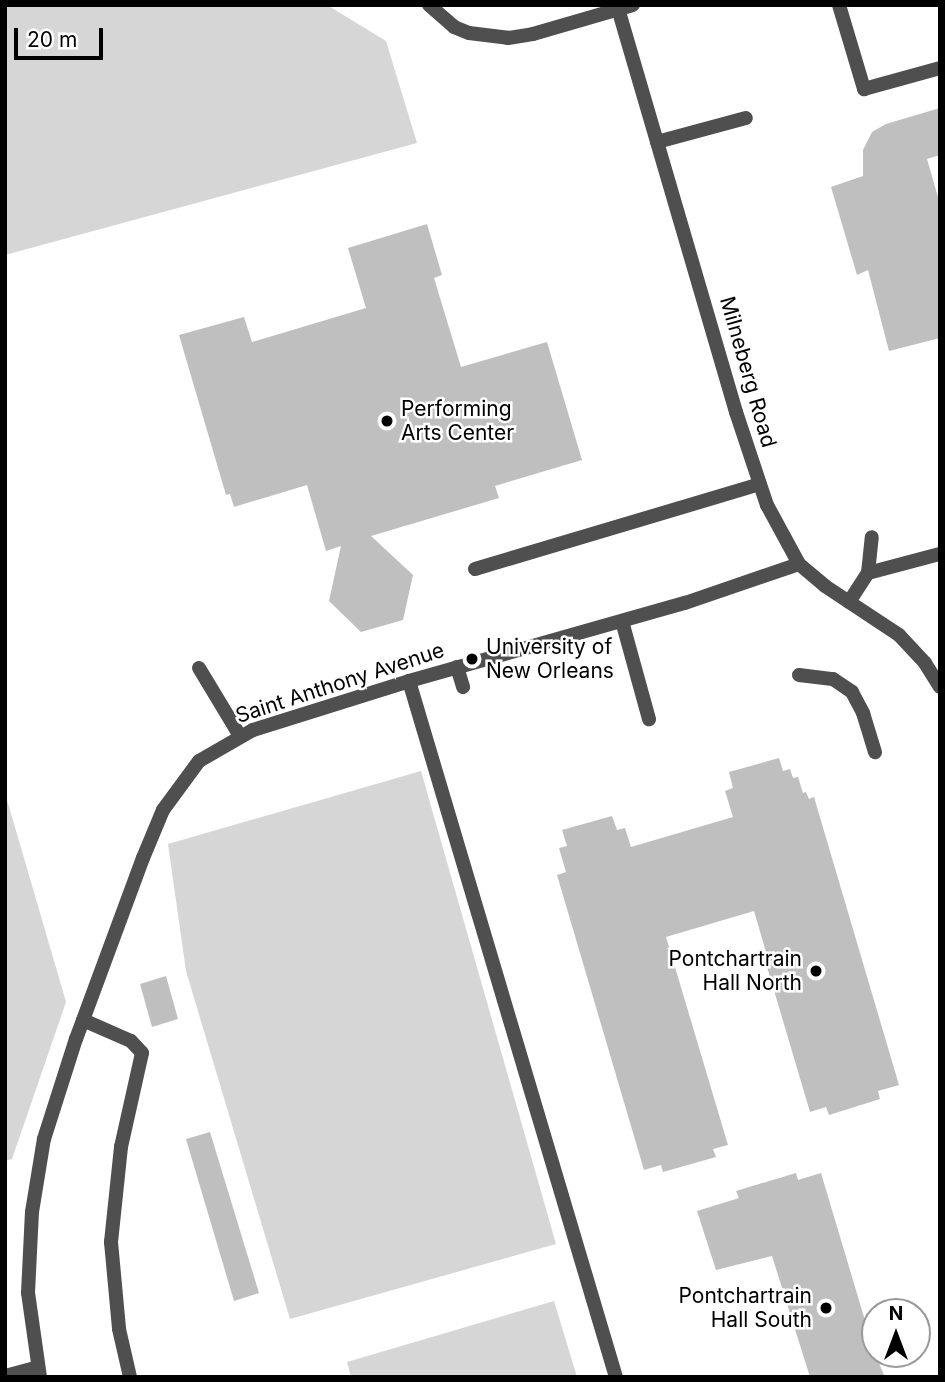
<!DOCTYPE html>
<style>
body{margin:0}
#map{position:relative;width:945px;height:1382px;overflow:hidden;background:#fff;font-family:Inter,sans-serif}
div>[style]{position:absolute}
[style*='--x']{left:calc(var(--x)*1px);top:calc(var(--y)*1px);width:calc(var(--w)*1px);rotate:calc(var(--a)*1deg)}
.green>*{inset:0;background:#d6d6d6}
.building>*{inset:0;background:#bfbfbf}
.service>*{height:14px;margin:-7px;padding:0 7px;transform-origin:7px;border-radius:7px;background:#4f4f4f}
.minor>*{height:14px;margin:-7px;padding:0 7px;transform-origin:7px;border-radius:7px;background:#4f4f4f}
.dots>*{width:19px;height:19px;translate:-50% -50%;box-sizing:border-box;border:4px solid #fff;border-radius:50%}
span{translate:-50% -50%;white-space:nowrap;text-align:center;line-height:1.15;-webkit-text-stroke:5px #fff;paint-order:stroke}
.street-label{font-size:21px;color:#000}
.poi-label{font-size:21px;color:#000}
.left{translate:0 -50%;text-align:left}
.right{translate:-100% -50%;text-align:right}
.frame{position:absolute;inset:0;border:7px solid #000;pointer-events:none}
.north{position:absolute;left:861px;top:1298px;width:70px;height:70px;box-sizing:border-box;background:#fff;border:2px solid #999;border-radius:50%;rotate:0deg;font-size:19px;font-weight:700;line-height:28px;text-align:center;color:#000}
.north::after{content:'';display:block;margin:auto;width:24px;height:32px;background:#000;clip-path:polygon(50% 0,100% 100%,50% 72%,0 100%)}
.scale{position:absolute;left:14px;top:28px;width:89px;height:32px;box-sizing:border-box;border:4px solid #000;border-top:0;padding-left:9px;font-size:21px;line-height:24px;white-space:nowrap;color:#000;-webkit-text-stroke:5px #fff;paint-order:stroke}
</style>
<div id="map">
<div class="green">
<i style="clip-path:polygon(5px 5px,327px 5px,386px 41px,417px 143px,5px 255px)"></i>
<i style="clip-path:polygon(421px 771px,556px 1244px,290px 1319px,186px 971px,168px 844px)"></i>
<i style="clip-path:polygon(5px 793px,66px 1002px,12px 1159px,5px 1161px)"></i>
<i style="clip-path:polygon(554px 1301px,577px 1377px,351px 1377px,347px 1362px)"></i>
</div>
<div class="building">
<i style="clip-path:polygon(940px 108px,940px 155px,927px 159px,940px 204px,940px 338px,889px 351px,868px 270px,857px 275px,831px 187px,863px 176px,863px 150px,872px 132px,886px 124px)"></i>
<i style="clip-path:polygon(427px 224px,442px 275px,434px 278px,461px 367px,547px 342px,582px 460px,495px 486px,499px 498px,371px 536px,413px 575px,403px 620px,361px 632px,329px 601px,341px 546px,326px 551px,307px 485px,234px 507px,230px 494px,226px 495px,179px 335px,244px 317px,252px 342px,366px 308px,348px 248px)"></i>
<i style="clip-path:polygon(779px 758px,783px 771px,790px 769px,793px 778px,798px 777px,803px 793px,806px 792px,809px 799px,814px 797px,899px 1085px,878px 1091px,880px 1099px,829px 1115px,826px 1107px,810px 1112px,765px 960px,768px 959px,754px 911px,666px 937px,728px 1145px,713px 1149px,716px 1157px,663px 1172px,661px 1165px,644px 1170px,557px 875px,566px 872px,559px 848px,567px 846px,562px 830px,612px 816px,617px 830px,625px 828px,631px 847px,733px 817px,725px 791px,733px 788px,729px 772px)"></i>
<i style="clip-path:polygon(166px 976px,178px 1019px,152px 1027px,140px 984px)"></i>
<i style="clip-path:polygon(210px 1132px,259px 1293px,234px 1301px,186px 1139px)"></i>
<i style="clip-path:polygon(796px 1173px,798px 1180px,821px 1173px,875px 1354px,885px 1377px,810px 1377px,772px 1256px,716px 1270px,697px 1211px,739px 1198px,736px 1191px)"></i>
</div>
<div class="service">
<i style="--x:839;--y:5;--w:88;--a:73.4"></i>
<i style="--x:864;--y:89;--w:79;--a:-15.4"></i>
<i style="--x:657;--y:142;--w:92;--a:-15.1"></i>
<i style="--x:475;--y:569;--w:297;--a:-16.6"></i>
<i style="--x:868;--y:573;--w:74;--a:-14.8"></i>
<i style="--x:849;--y:602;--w:35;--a:-57"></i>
<i style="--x:868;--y:573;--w:36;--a:-84"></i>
<i style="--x:622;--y:621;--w:102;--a:74.6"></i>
<i style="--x:457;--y:667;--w:21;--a:73"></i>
<i style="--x:199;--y:668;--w:79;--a:58.9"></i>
<i style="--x:799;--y:675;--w:34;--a:7"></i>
<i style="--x:833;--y:679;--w:23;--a:34"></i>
<i style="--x:852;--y:692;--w:24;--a:62"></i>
<i style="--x:863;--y:713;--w:41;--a:72.9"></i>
<i style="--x:409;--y:681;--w:726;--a:73.44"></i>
<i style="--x:83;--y:1020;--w:52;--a:23.6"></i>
<i style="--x:131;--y:1041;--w:16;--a:47"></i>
<i style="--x:142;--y:1053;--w:96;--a:102.6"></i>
<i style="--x:121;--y:1147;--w:96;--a:96"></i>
<i style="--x:111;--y:1242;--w:87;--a:84.7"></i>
<i style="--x:119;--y:1329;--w:49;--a:77.1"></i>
<i style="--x:5;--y:1376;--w:34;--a:-15"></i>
</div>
<div class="minor">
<i style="--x:429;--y:5;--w:33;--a:41"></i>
<i style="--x:454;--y:27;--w:16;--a:22"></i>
<i style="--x:469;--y:33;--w:39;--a:7"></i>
<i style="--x:508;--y:38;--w:25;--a:-9"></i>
<i style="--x:533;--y:34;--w:104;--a:-16.2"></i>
<i style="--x:617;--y:5;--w:424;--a:73.7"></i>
<i style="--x:736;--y:412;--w:98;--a:71.6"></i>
<i style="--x:767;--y:505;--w:67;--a:61.5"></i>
<i style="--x:799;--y:564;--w:34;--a:40"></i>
<i style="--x:825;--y:586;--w:89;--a:33.5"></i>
<i style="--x:899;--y:635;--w:38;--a:47"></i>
<i style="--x:925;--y:663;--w:28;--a:58"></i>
<i style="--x:40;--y:1377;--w:85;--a:-98.1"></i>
<i style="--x:28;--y:1293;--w:81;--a:-87.2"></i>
<i style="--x:32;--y:1212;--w:74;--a:-80.7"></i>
<i style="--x:44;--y:1139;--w:105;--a:-72.3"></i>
<i style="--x:76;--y:1039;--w:193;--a:-69.7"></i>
<i style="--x:143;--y:858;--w:52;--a:-67.4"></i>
<i style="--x:163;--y:810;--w:61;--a:-53.7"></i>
<i style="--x:199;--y:761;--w:62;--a:-29.9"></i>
<i style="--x:253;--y:730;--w:164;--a:-17.4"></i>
<i style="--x:409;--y:681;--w:287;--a:-15.8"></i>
<i style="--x:685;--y:603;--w:120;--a:-18.9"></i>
</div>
<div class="dots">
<i style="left:387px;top:421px;background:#000"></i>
<i style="left:472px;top:659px;background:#000"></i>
<i style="left:816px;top:971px;background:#000"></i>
<i style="left:826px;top:1308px;background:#000"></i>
</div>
<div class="street-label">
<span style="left:748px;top:372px;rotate:74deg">Milneberg Road</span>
<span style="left:340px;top:683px;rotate:-18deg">Saint Anthony Avenue</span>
</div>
<div class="poi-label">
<span class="left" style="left:401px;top:421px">Performing<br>Arts Center</span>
<span class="left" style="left:486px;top:659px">University of<br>New Orleans</span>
<span class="right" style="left:802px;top:971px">Pontchartrain<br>Hall North</span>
<span class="right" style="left:812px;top:1308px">Pontchartrain<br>Hall South</span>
</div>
<div class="frame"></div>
<div class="north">N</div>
<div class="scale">20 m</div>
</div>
